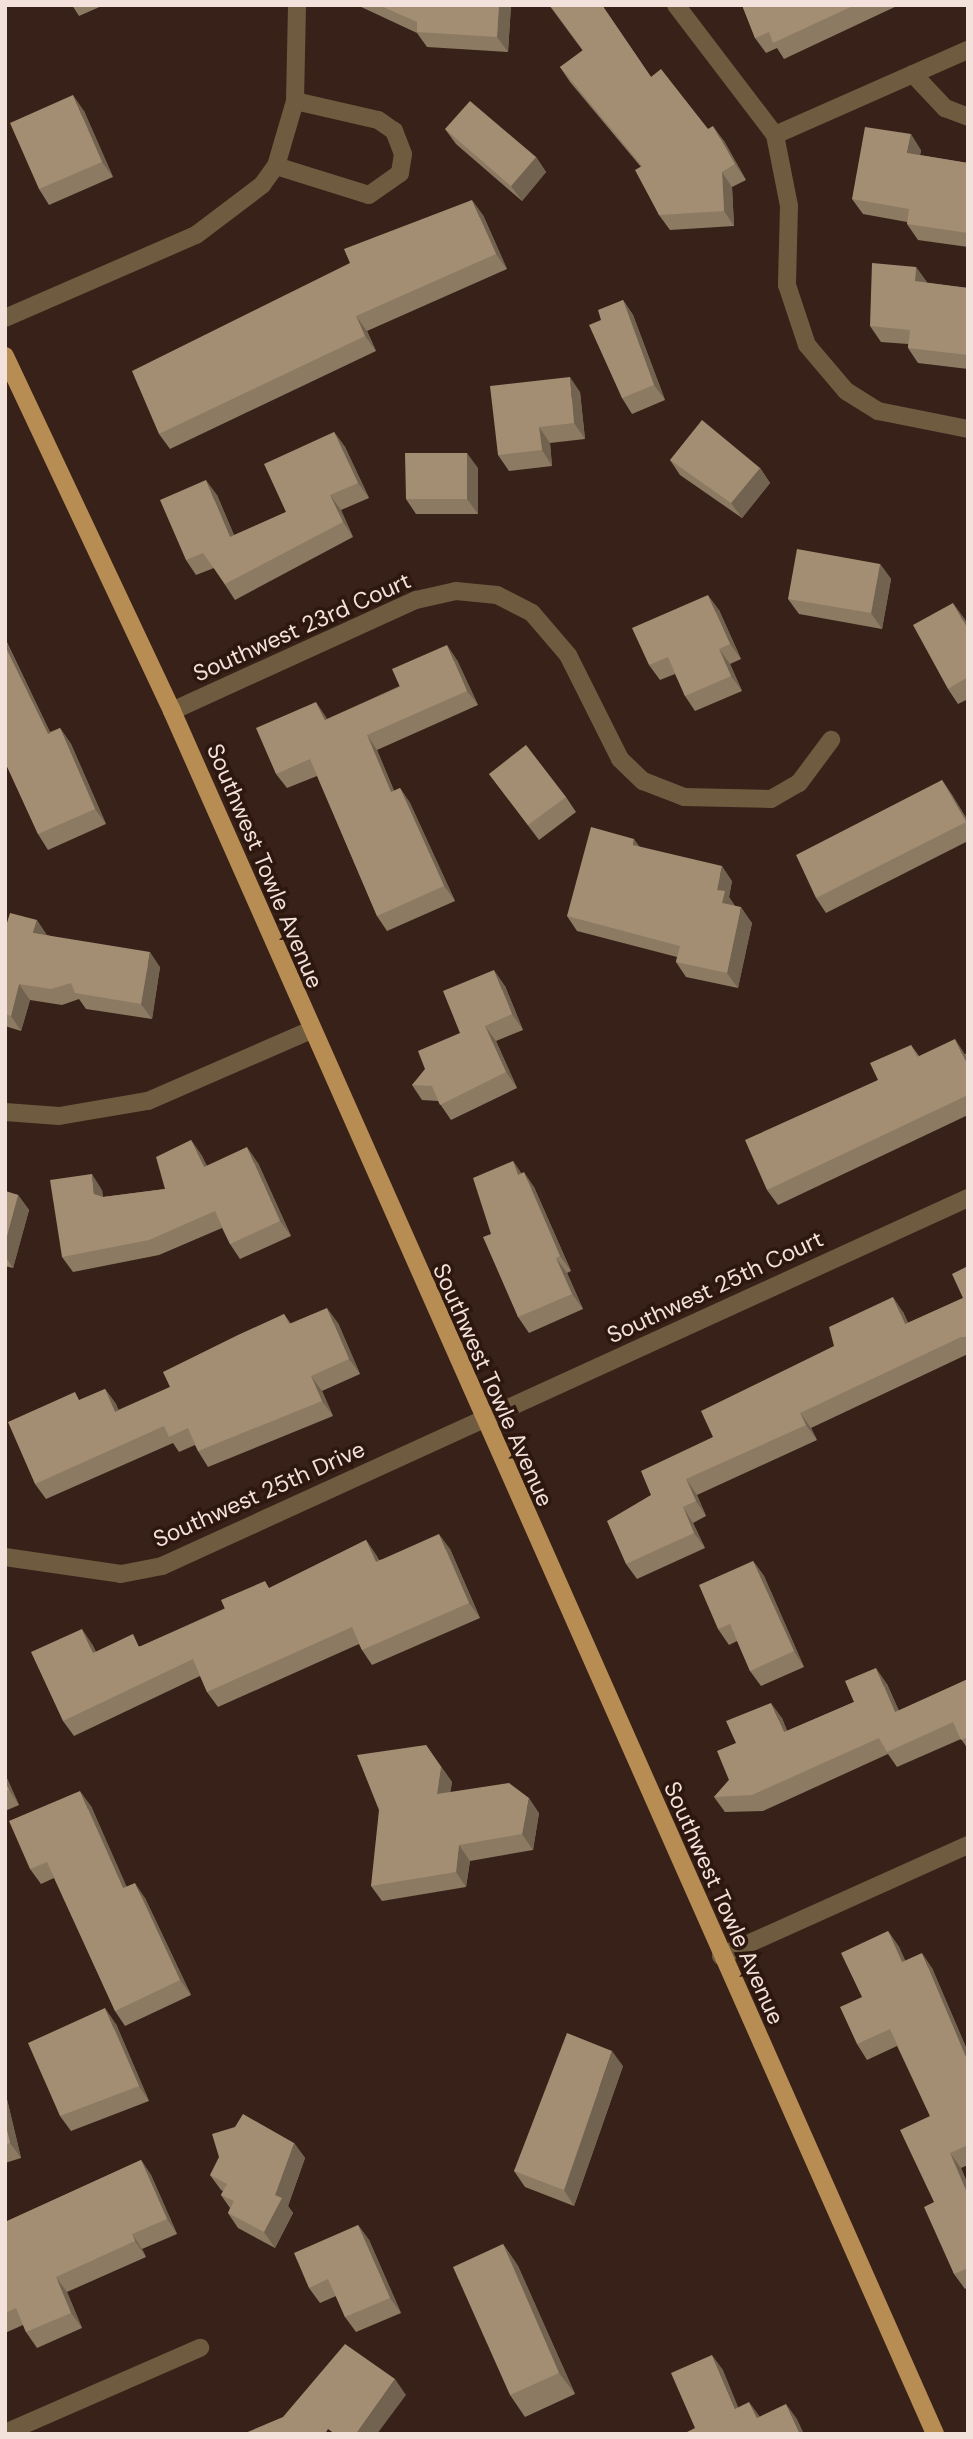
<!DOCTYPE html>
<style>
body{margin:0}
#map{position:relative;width:973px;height:2439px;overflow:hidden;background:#382118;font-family:"DM Sans",sans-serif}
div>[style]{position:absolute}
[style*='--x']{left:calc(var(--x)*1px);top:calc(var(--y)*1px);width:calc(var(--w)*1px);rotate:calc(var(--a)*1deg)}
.minor>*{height:18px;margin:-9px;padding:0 9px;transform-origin:9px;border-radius:9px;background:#6f5b40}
.major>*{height:18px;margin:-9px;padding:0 9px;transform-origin:9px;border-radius:9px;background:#b78d54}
.wall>*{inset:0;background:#8c7a63}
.shaded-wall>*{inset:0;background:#726350}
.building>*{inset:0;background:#a38e73}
span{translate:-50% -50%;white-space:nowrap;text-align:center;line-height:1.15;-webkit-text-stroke:7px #2d170e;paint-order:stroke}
.street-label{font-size:23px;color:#f3e2dc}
.frame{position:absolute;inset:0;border:7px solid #f3e2dc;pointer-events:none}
</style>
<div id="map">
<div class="minor">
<i style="--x:676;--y:5;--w:163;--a:52.7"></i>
<i style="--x:775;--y:135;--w:72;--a:78.8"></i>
<i style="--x:789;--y:206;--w:79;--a:91.5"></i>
<i style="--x:787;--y:285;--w:63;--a:71.6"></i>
<i style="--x:807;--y:345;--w:60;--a:49.7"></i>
<i style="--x:846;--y:391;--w:38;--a:32"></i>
<i style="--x:878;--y:411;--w:92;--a:11.3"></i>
<i style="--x:913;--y:74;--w:47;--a:46.7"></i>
<i style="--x:945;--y:108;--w:25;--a:21"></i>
<i style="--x:775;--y:135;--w:211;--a:-23.8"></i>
<i style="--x:276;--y:166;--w:97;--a:17.3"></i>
<i style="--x:369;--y:195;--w:38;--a:-35"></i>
<i style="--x:400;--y:173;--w:19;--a:-81"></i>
<i style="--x:403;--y:154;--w:25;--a:-111"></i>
<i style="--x:394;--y:131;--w:19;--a:-145"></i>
<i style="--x:378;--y:120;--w:85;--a:-167.1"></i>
<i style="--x:5;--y:318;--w:208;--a:-23.5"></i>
<i style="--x:196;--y:235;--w:83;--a:-37.1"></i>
<i style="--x:262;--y:185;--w:24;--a:-54"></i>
<i style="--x:276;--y:166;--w:68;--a:-73.7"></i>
<i style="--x:295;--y:101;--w:96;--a:-88.8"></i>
<i style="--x:172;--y:711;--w:268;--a:-24.5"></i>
<i style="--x:416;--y:600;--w:41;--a:-12.7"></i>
<i style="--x:456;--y:591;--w:41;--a:5.6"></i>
<i style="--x:497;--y:595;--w:39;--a:27"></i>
<i style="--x:532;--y:613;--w:55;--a:49.4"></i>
<i style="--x:568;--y:655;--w:116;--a:63.4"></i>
<i style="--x:620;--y:759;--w:32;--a:44"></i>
<i style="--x:643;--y:781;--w:44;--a:21.3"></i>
<i style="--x:684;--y:797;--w:87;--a:1.3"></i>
<i style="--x:771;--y:799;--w:32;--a:-30"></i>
<i style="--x:799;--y:783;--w:54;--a:-53.3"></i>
<i style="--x:5;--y:1112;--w:54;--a:4.2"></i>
<i style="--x:59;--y:1116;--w:90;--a:-9.6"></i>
<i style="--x:148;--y:1101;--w:176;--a:-23.5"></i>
<i style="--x:5;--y:1557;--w:117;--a:8.3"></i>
<i style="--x:121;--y:1574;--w:42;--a:-11"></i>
<i style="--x:162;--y:1566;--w:886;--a:-24.54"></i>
<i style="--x:721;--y:1956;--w:271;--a:-24.2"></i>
<i style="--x:5;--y:2433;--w:213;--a:-23.6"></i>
</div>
<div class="major">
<i style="--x:5;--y:356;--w:392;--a:64.8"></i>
<i style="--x:172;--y:711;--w:1884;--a:66.11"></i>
</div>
<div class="wall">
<i style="clip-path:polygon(72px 5px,104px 5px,79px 16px)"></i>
<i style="clip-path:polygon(357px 5px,511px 5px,508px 52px,427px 47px,417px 33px)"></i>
<i style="clip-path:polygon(549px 5px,602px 5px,651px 77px,708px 129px,724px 141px,746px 180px,732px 187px,734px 226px,670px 230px,659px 215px,641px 167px,570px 82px,560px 67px,583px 51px)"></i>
<i style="clip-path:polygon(742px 5px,899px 5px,784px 59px,777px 48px,766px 53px,755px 38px)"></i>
<i style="clip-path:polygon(84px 111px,113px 177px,49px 205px,39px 189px)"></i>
<i style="clip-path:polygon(445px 129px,536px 157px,546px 172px,522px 201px,456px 144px)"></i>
<i style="clip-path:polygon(921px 150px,920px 155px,968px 163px,968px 247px,918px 240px,907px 224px,907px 222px,863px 214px,852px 199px)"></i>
<i style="clip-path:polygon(483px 215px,507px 269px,367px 331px,376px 351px,170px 449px,159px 434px)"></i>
<i style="clip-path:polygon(916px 267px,927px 283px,968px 288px,968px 369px,918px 363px,908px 348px,908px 344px,881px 342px,870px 326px)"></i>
<i style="clip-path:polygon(623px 300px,633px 315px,665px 400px,632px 414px,622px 398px,601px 320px)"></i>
<i style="clip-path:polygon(580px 392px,585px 439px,550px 443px,552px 466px,509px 471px,498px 455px)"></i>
<i style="clip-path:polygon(334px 432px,345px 447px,369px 498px,341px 510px,353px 537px,235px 600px,214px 568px,196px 575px,186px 560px,217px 495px,234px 535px,286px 512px)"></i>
<i style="clip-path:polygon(670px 460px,760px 468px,770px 483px,742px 518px,680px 475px)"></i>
<i style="clip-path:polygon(478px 468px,478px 514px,416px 514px,406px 499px)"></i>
<i style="clip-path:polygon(880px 564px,891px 579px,882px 629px,799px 614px,788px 599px)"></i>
<i style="clip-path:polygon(719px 610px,741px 659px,730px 664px,742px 691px,695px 711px,685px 696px,675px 674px,660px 680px,649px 665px)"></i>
<i style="clip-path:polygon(964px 618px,968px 625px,968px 699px,958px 704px,948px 689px)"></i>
<i style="clip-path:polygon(5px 638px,50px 732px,60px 728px,71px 744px,106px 824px,48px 850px,38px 834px,5px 762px)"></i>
<i style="clip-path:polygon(457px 660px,478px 705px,377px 750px,394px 791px,400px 788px,410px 803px,455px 901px,387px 931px,377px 916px,317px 776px,287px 788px,276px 774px,327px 719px)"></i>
<i style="clip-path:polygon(489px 774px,566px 797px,576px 812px,539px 840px)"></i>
<i style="clip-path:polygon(942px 780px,952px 795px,968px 821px,968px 841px,826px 913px,816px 898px)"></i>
<i style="clip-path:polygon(640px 847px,732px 881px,729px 897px,735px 906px,752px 923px,738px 988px,686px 977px,676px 962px,677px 957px,577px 931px,567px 916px)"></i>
<i style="clip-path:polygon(5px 926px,47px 935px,160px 967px,152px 1019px,86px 1009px,79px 999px,62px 1005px,30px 1000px,21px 1031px,5px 1026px)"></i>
<i style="clip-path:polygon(505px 986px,523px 1030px,496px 1041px,517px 1088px,451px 1120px,438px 1101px,422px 1100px,412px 1085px)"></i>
<i style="clip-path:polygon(911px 1045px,919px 1056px,966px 1054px,968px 1059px,968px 1115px,778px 1205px,767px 1190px,878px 1080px)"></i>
<i style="clip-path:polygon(191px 1140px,202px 1156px,207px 1166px,258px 1163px,291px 1236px,240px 1259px,230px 1244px,222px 1228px,159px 1255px,73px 1272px,62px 1257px,102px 1190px,103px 1197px,165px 1189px)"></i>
<i style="clip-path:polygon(513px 1161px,521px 1173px,534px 1187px,571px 1271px,567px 1273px,583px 1309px,529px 1333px,518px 1317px,491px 1234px)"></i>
<i style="clip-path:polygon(5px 1191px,18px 1195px,29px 1210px,13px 1268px,5px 1266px)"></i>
<i style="clip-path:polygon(968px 1266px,968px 1354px,811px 1428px,817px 1440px,697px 1495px,706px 1516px,693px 1523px,705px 1548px,637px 1579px,626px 1564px,651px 1495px,713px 1437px,903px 1312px,908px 1323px,963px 1298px)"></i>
<i style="clip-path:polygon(284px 1314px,291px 1324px,338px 1323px,360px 1374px,322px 1391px,333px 1416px,208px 1467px,198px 1451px,195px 1445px,179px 1452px,173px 1443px,46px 1499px,35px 1484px,80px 1400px,105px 1389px,116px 1404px,118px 1410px,170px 1387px)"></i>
<i style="clip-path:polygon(366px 1540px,379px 1560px,450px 1549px,480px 1618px,372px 1665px,362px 1650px,359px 1644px,218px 1707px,207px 1692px,200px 1676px,74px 1736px,63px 1721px,92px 1644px,96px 1652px,141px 1646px,270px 1588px)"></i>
<i style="clip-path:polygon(753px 1561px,764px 1576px,804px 1667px,761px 1686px,750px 1671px,737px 1641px,729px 1645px,718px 1629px)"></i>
<i style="clip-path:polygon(968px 1679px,968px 1749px,961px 1739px,897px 1767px,888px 1754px,763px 1811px,725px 1812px,714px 1797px,729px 1780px,736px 1743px,782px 1718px,787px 1731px,854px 1702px,887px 1684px,899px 1711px)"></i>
<i style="clip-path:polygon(426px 1745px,452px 1782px,450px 1792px,539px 1813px,533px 1850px,470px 1861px,466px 1887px,382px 1901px,371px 1886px)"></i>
<i style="clip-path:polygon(5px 1774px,19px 1805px,5px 1811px)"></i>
<i style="clip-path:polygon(91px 1806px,126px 1887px,145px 1898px,191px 1995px,125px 2026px,115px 2011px,54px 1878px,41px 1884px,30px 1869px)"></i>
<i style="clip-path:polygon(888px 1931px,899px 1947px,905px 1961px,932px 1968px,968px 2052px,968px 2165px,961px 2168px,968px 2185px,968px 2287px,965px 2289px,954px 2274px,934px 2202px,930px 2116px,897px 2046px,867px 2060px,857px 2044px,862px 1997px)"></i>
<i style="clip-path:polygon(116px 2024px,149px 2101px,71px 2131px,60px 2116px)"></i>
<i style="clip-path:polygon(623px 2066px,574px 2206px,525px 2187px,514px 2171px)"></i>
<i style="clip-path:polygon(5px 2091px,21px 2158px,5px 2163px)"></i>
<i style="clip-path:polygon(294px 2143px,305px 2158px,288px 2206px,293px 2213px,275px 2248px,238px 2228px,228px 2213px,230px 2208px,221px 2195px,223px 2191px,221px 2190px,210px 2175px)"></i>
<i style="clip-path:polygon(141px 2160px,151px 2175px,177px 2234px,142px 2249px,146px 2257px,67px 2292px,82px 2328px,37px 2348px,26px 2332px,23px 2325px,5px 2333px,5px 2222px)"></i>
<i style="clip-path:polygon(358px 2225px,369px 2240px,401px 2313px,356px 2332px,345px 2317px,336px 2296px,320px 2303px,309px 2288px)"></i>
<i style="clip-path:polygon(503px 2244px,518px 2266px,575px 2394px,525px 2417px,510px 2395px)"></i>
</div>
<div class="shaded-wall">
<i style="clip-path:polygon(499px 5px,511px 5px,508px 52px,497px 37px)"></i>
<i style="clip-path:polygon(73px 95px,84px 111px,113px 177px,102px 162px)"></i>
<i style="clip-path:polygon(713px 126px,724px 141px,746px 180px,735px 164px)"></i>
<i style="clip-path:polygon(911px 134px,921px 150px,918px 169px,907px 153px)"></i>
<i style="clip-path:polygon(536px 157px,546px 172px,522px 201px,511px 186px)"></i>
<i style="clip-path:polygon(722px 172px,732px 187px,734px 226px,724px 211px)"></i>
<i style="clip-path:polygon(472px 200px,483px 215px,507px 269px,496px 254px)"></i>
<i style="clip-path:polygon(916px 267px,927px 282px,925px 296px,915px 281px)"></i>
<i style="clip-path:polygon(623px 300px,633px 315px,665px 400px,654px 385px)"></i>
<i style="clip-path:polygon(356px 316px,367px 331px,376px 351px,365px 336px)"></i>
<i style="clip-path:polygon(570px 377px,580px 392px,585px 439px,574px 423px)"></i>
<i style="clip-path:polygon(539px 427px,550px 443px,552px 466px,542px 450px)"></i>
<i style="clip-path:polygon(334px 432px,345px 447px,369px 498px,358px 483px)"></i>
<i style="clip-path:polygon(467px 453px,478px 468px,478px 514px,467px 499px)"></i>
<i style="clip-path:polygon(760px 468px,770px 483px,742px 518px,731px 503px)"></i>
<i style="clip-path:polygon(206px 480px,217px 495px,241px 552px,230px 537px)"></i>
<i style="clip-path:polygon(330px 495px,341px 510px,353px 537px,343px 522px)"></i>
<i style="clip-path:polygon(880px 564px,891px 579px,882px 629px,871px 613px)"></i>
<i style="clip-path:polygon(708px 595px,719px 610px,741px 659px,730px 644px)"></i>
<i style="clip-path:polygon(953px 603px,964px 618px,968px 625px,968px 629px)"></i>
<i style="clip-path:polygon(5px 638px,11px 652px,58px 749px,48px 734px,5px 646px)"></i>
<i style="clip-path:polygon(447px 645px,457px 660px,478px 705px,467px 691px)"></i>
<i style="clip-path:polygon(719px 649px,730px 664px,742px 691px,731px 676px)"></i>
<i style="clip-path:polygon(316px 702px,326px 717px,335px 735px,325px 720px)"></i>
<i style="clip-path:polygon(60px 728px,71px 744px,106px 824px,95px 809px)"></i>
<i style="clip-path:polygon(367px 735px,377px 750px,401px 807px,391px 792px)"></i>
<i style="clip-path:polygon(942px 780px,952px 795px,968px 821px,968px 824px)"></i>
<i style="clip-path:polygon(400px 788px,410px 803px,455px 901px,444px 886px)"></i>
<i style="clip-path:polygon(634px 839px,645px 854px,633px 845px)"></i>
<i style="clip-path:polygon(722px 866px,732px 881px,729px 897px,735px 906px,722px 903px,717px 890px)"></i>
<i style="clip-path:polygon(741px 907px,752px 923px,738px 988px,727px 973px)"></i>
<i style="clip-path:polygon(37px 920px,47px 935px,33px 933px)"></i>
<i style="clip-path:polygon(150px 952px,160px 967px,152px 1019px,141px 1004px)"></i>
<i style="clip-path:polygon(494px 970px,505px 986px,523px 1030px,512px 1014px)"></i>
<i style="clip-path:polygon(19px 984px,30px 1000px,21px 1031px,11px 1016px)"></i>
<i style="clip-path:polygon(485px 1026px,496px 1041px,517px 1088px,506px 1072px)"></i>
<i style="clip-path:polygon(955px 1039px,968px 1059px,968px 1066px)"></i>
<i style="clip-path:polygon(191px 1140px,202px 1156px,214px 1182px,204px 1167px)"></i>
<i style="clip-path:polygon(247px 1147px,258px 1163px,291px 1236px,280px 1221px)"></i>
<i style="clip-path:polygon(513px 1161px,523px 1176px,518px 1175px)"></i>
<i style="clip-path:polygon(524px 1172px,534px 1187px,571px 1271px,560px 1256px)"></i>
<i style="clip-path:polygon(92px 1174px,102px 1190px,104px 1210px,94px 1194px)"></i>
<i style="clip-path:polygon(18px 1195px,29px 1210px,13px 1268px,5px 1256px,5px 1243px)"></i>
<i style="clip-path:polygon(556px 1258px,567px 1273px,583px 1309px,572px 1294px)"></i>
<i style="clip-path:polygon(893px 1297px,903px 1312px,916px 1339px,905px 1324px)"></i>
<i style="clip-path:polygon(327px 1308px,338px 1323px,360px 1374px,349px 1359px)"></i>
<i style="clip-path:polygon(311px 1376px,322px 1391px,333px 1416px,322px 1401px)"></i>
<i style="clip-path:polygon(105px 1389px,116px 1404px,126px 1427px,115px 1412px)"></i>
<i style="clip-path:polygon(800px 1413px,811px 1428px,817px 1440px,806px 1425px)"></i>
<i style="clip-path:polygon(686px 1479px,697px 1495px,706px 1516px,696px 1501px)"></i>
<i style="clip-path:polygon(683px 1507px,693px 1523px,705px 1548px,694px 1533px)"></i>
<i style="clip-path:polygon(439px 1534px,450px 1549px,480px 1618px,469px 1603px)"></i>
<i style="clip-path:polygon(366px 1540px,377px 1556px,386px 1577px,376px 1562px)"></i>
<i style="clip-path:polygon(753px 1561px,764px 1576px,804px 1667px,794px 1651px)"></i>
<i style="clip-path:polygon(82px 1629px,92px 1644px,103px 1668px,93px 1653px)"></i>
<i style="clip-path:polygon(876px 1668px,887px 1684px,906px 1727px,895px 1712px)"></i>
<i style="clip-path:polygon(771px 1703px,782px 1718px,794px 1748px,784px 1732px)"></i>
<i style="clip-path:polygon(441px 1767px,452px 1782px,448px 1810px,437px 1794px)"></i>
<i style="clip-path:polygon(5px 1774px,19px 1805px,9px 1790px,5px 1782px)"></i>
<i style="clip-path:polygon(80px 1791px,91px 1806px,134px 1903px,123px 1888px)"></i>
<i style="clip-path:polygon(529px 1798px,539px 1813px,533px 1850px,522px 1834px)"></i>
<i style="clip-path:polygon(459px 1845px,470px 1861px,466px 1887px,456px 1872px)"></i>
<i style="clip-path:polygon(135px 1883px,145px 1898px,191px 1995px,180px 1980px)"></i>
<i style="clip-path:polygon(888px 1931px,899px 1947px,913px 1977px,902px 1962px)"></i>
<i style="clip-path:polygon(922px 1953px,932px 1968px,968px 2052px,968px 2062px)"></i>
<i style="clip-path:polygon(105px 2008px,116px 2024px,149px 2101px,139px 2086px)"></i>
<i style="clip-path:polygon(612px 2051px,623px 2066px,574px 2206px,564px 2190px)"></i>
<i style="clip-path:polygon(5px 2091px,21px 2158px,10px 2143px,5px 2122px)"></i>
<i style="clip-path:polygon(294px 2143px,305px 2158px,288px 2206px,293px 2213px,275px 2248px,264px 2232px,275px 2195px)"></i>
<i style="clip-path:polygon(950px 2153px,961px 2168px,968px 2185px,968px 2195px)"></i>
<i style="clip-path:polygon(141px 2160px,151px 2175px,177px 2234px,167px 2219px)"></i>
<i style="clip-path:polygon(358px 2225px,369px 2240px,401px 2313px,390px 2298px)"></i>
<i style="clip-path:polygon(132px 2234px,142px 2249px,146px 2257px,135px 2241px)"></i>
<i style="clip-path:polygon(503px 2244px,518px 2266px,575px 2394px,559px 2373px)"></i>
<i style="clip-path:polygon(56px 2277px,67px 2292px,82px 2328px,71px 2313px)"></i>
<i style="clip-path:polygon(712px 2355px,723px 2370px,745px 2424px,735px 2409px)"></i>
<i style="clip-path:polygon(395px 2379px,406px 2395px,377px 2434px,356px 2434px)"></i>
<i style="clip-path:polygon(749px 2402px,760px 2417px,757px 2418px)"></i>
<i style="clip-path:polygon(786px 2404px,797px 2419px,804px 2434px,800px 2434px)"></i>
</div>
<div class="building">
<i style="clip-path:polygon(379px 5px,499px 5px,497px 37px,417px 32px,417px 22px)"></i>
<i style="clip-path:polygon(550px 5px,602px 5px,651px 77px,661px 69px,708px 129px,713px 126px,735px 164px,722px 172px,724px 211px,659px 215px,635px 170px,642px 166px,560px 67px,583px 50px)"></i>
<i style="clip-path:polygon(742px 5px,855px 5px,773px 43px,769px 32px,755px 38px)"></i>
<i style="clip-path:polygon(73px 95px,102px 162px,39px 189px,10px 123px)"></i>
<i style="clip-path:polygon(470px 101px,536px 157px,511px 186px,445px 129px)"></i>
<i style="clip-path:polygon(865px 127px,911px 134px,907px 153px,968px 163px,968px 233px,907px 224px,909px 209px,852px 199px)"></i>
<i style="clip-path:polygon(472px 200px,496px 254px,356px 316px,365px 336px,159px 434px,132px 371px,350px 263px,344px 249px)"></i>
<i style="clip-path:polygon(872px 263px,916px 267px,915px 281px,968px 288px,968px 355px,908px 348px,910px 330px,870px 326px)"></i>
<i style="clip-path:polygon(623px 300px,654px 385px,622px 398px,589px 325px,601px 320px,598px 310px)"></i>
<i style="clip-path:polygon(570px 377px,574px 423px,539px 427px,542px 450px,498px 455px,490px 386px)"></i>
<i style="clip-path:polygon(702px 420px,760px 468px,731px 503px,670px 460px)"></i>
<i style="clip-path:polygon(334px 432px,358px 483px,330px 495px,343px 522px,225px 584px,203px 553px,186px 560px,160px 500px,206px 480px,230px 537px,286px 512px,264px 464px)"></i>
<i style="clip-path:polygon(405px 453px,467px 453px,467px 499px,406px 499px)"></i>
<i style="clip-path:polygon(797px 549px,880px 564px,871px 613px,788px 599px)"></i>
<i style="clip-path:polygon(708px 595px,730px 644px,719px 649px,731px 676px,685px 696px,668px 657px,649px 665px,632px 628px)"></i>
<i style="clip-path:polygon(953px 603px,968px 629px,968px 677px,948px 689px,913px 625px)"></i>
<i style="clip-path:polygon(447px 645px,467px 691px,367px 735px,391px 792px,400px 788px,444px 886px,377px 916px,310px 759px,276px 774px,256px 728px,316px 702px,325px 720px,400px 687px,392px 669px)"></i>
<i style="clip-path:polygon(5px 646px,48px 734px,60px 728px,95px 809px,38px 834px,5px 762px)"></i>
<i style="clip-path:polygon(526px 745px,566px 797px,528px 825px,489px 774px)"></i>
<i style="clip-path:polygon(942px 780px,966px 822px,816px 898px,796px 855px)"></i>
<i style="clip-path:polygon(591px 827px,634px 839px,633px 845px,722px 866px,717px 890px,725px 891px,722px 903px,741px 907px,727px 973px,676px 962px,680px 946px,567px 916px)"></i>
<i style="clip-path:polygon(10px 913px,37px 920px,33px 933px,150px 952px,141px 1004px,75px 993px,71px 983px,51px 989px,19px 984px,11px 1016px,5px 1014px,5px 926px,6px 926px)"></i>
<i style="clip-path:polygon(494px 970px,512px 1014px,485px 1026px,506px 1072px,440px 1105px,432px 1086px,412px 1085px,425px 1069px,418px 1051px,460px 1033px,443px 991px)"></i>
<i style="clip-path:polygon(955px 1039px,968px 1066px,968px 1095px,767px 1190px,745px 1140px,878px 1080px,870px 1063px,911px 1045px,917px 1057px)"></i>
<i style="clip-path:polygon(191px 1140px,204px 1167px,247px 1147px,280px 1221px,230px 1244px,215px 1211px,149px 1240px,62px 1257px,50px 1180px,92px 1174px,94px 1194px,103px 1197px,165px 1189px,156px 1157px)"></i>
<i style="clip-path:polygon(513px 1161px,518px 1175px,524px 1172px,560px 1256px,556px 1258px,572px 1294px,518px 1317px,483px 1237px,491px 1234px,473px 1178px)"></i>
<i style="clip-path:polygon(5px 1191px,18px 1195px,5px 1243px)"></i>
<i style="clip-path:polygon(968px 1266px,968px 1337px,961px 1337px,800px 1413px,806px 1425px,686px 1479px,696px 1501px,683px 1507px,694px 1533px,626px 1564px,607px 1521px,651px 1495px,641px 1471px,713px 1437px,701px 1411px,834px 1346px,829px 1327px,893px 1297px,905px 1324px,963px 1298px,952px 1274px)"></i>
<i style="clip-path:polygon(327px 1308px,349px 1359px,311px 1376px,322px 1401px,198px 1451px,188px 1428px,169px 1437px,164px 1426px,35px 1484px,8px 1422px,75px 1392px,79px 1400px,105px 1389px,115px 1412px,170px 1387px,163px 1372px,238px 1335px,284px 1314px,289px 1324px)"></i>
<i style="clip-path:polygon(439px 1534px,469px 1603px,362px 1650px,352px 1627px,207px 1692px,193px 1659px,63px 1721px,31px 1652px,82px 1629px,93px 1653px,133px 1634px,139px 1647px,225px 1609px,221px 1600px,265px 1581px,269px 1588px,366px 1540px,376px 1562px)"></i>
<i style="clip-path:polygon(753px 1561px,794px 1651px,750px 1671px,730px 1624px,718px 1629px,699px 1585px)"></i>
<i style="clip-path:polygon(876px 1668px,895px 1712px,968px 1679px,968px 1737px,961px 1740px,953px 1722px,887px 1752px,879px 1738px,752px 1795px,714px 1797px,729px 1780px,717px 1751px,736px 1743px,726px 1721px,771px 1703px,784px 1732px,854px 1702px,845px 1681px)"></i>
<i style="clip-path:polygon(426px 1745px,441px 1767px,437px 1794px,509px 1783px,529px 1798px,522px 1834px,459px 1845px,456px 1872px,371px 1886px,379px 1810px,357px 1755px)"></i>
<i style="clip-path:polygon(5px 1782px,9px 1790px,5px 1791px)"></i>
<i style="clip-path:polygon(80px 1791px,123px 1888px,135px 1883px,180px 1980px,115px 2011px,47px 1862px,30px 1869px,9px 1821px)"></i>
<i style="clip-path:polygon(888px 1931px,902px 1962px,922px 1953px,968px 2062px,968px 2145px,950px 2153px,968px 2195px,968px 2268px,954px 2274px,924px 2207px,934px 2202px,900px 2130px,930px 2116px,890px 2029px,857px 2044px,840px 2007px,862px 1997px,841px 1953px)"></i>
<i style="clip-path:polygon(105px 2008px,139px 2086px,60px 2116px,28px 2043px)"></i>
<i style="clip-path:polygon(567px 2033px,612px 2051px,564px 2190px,514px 2171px)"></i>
<i style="clip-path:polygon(243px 2114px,294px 2143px,275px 2195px,282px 2198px,264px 2232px,228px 2213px,234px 2201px,221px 2195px,227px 2184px,210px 2175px,219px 2157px,212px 2134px,235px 2127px)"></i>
<i style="clip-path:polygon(5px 2122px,10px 2143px,5px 2144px)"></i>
<i style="clip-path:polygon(141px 2160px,167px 2219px,132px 2234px,135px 2241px,56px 2277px,71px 2313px,26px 2332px,16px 2308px,5px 2313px,5px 2222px)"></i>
<i style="clip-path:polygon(358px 2225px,390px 2298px,345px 2317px,328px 2279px,309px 2288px,294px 2253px)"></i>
<i style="clip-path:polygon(503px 2244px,559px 2373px,510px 2395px,453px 2267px)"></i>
<i style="clip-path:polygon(345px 2344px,395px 2379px,356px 2434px,335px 2434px,328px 2429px,325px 2434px,243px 2434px,283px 2417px)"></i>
<i style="clip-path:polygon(712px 2355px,735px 2409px,749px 2402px,757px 2418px,786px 2404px,800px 2434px,683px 2434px,695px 2428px,671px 2373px)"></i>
</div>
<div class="street-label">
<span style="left:302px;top:627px;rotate:-24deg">Southwest 23rd Court</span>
<span style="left:265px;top:866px;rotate:67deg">Southwest Towle Avenue</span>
<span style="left:715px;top:1287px;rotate:-25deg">Southwest 25th Court</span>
<span style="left:493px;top:1385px;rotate:66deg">Southwest Towle Avenue</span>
<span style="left:259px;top:1494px;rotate:-24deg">Southwest 25th Drive</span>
<span style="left:724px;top:1903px;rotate:66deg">Southwest Towle Avenue</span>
</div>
<div class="frame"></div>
</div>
